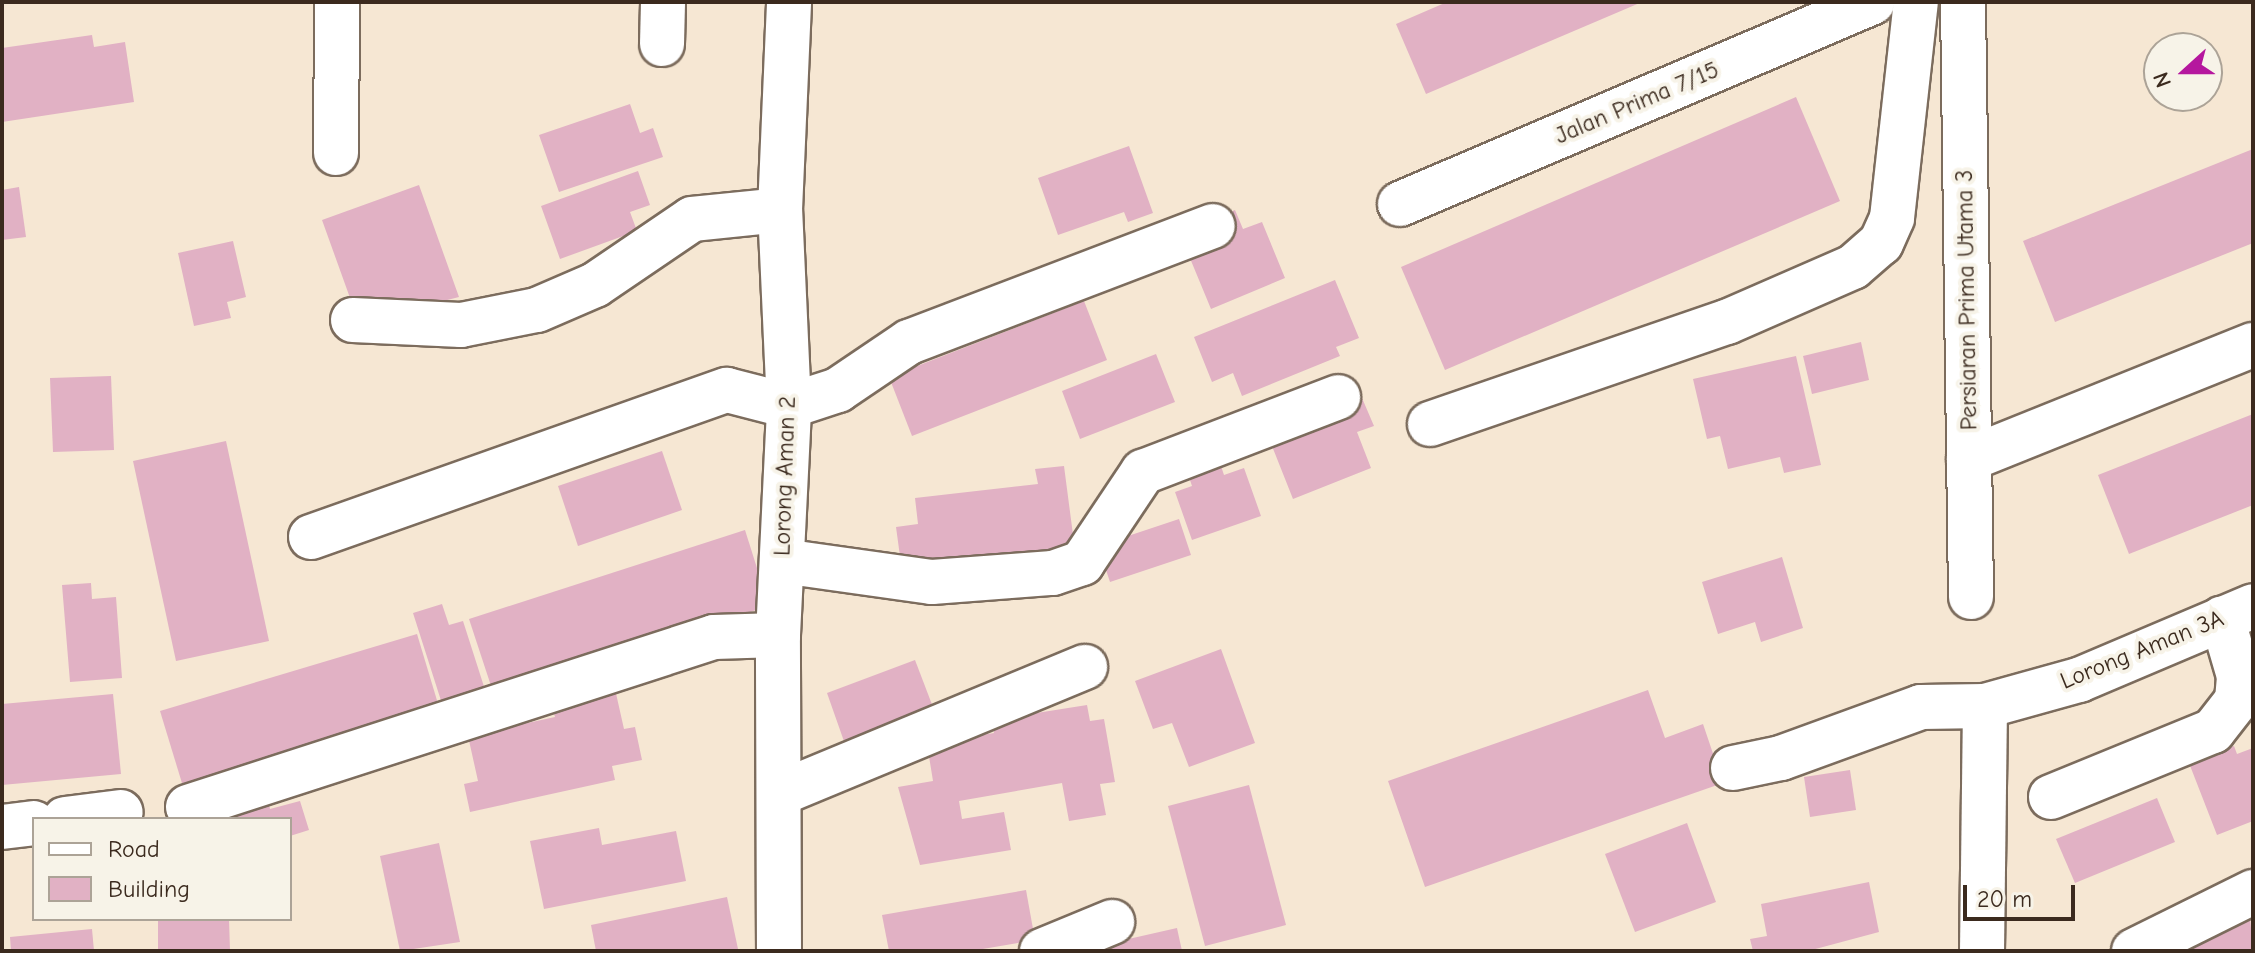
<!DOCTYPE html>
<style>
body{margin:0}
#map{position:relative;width:2255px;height:953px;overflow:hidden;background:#f6e7d3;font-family:"Comic Neue",sans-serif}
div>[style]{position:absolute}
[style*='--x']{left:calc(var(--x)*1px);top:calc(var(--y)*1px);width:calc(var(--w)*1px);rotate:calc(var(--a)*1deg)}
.building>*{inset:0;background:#e1b1c4}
.roads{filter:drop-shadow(2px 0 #7c6c5d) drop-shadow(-2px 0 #7c6c5d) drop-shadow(0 2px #7c6c5d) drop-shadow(0 -2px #7c6c5d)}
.minor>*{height:44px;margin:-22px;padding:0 22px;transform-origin:22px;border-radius:22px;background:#fff}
span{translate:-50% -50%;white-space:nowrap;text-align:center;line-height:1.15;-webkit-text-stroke:8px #f7f3e8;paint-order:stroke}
.street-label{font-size:24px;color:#3b2a1e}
.frame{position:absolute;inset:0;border:4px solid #3b2a1e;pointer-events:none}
.legend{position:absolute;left:32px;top:817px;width:260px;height:104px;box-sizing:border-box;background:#f7f3e8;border:2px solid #aca397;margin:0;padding:10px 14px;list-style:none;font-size:24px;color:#3b2a1e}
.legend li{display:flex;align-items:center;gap:16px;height:40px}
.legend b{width:40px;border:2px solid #aca397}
.north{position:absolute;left:2143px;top:32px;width:80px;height:80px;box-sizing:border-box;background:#f7f3e8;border:2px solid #aca397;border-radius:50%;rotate:249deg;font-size:22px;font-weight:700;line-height:32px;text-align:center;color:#3b2a1e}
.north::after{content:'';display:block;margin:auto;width:28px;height:36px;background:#b5179e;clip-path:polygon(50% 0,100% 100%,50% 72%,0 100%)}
.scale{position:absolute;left:1963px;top:885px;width:112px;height:36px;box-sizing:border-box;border:4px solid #3b2a1e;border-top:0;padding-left:10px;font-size:24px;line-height:28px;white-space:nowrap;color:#3b2a1e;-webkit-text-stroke:6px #f7f3e8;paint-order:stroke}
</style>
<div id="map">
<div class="building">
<i style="clip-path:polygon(1447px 2px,1642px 2px,1426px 94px,1396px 24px)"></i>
<i style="clip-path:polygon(92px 35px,94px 47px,125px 42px,134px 102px,2px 122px,2px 48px)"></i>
<i style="clip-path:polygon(1796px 97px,1840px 201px,1445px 370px,1401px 267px)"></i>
<i style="clip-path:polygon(630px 104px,640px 133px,653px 128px,663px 157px,559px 192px,539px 135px)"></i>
<i style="clip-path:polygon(1129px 146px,1153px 213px,1128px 222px,1124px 212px,1058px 235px,1038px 178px)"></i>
<i style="clip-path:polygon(2253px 149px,2253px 243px,2055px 322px,2023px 241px)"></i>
<i style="clip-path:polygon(638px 171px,650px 205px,630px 212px,637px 231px,560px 259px,541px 206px)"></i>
<i style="clip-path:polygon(419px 185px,459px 297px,392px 314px,386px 297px,354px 309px,322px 220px)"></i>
<i style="clip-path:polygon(19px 187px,26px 237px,2px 240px,2px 190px)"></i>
<i style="clip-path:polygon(1235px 210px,1243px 229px,1262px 222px,1285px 278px,1211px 309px,1187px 251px,1197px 226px)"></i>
<i style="clip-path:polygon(233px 241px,246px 297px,227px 302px,231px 318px,194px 326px,178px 253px)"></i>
<i style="clip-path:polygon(1335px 280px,1359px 338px,1336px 347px,1340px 356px,1242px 396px,1233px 373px,1212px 382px,1194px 337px)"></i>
<i style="clip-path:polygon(1084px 301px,1107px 360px,912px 436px,889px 377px)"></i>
<i style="clip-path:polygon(1861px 342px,1869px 380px,1812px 394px,1803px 356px)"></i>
<i style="clip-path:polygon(1156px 354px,1175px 402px,1080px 439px,1062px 391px)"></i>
<i style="clip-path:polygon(1796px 356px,1821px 465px,1784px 473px,1780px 457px,1728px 469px,1720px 436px,1707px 439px,1693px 379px)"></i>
<i style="clip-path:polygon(111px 376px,114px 450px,53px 452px,50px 378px)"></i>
<i style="clip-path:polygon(1362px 398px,1374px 426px,1357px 432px,1371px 468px,1293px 499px,1268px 436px)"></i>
<i style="clip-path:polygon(2253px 414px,2253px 505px,2129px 554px,2098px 475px)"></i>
<i style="clip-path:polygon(226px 441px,269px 641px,176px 661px,133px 461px)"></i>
<i style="clip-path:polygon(662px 451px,682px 510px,578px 546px,558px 486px)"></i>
<i style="clip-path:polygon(1218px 457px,1224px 475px,1244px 468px,1261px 516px,1192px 540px,1175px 492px,1192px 486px,1186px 468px)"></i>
<i style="clip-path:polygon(1064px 466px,1075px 550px,902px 571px,896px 527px,918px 524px,915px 498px,1038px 484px,1035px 469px)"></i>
<i style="clip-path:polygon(1179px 519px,1191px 555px,1110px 582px,1098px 546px)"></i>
<i style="clip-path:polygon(745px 530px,769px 606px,494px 695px,469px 619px)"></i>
<i style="clip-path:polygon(1782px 557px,1803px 628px,1761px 642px,1755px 622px,1718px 634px,1702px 582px)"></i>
<i style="clip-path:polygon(91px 583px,92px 599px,116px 597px,122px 678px,70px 682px,62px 585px)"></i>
<i style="clip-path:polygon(442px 604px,449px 625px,463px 621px,487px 696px,444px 710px,413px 613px)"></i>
<i style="clip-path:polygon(417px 634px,442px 717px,185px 793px,160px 711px)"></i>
<i style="clip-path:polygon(1221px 649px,1255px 743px,1189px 767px,1172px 723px,1153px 729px,1135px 681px)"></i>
<i style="clip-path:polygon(915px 660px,936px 715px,846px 747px,827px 693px)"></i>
<i style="clip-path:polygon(615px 689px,624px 729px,635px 727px,642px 760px,612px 766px,615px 780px,470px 812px,464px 784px,478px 781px,468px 736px,555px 717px,551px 703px)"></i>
<i style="clip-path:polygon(1648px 690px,1665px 738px,1703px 724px,1723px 783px,1425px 887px,1388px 781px)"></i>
<i style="clip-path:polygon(113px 694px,121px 774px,2px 785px,2px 704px)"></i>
<i style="clip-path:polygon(1087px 705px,1090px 721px,1104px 719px,1115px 782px,1100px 784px,1106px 815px,1069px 821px,1062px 783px,959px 801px,962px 819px,1004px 812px,1011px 850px,920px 865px,898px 787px,933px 781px,927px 744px,994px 733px,992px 720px)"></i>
<i style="clip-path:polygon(2234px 746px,2237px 754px,2253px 748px,2253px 821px,2217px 835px,2189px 763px)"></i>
<i style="clip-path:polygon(1850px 770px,1856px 810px,1810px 817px,1804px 777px)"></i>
<i style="clip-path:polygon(1249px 785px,1286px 925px,1205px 946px,1168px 806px)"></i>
<i style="clip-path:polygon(266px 792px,270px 809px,300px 801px,309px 830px,290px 836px,290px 819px,170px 819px)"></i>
<i style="clip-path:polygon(2157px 798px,2175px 842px,2075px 883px,2056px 839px)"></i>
<i style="clip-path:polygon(1687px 823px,1716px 902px,1635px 932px,1605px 854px)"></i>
<i style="clip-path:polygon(599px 828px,602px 845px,676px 831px,686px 881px,544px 909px,530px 841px)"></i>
<i style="clip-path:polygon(439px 843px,460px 942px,400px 951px,380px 856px)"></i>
<i style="clip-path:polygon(1869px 882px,1879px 932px,1808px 951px,1753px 951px,1750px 939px,1767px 936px,1761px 904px)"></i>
<i style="clip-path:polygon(1026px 890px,1035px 940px,971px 951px,889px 951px,882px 915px)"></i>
<i style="clip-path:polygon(727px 897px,738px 949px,596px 951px,591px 925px)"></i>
<i style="clip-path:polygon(2250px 917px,2253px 951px,2163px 951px)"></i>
<i style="clip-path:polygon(158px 919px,229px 919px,230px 951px,158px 951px)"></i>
<i style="clip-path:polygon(1177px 928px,1182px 951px,1080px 951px,1080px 950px)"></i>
<i style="clip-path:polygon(92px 929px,94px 951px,11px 951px,10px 937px)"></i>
</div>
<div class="roads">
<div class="minor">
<i style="--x:1963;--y:2;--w:595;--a:89.23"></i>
<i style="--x:662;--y:44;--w:42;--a:-88.6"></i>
<i style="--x:336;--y:153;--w:151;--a:-89.6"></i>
<i style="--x:1400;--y:204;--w:514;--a:-23.13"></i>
<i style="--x:353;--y:320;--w:108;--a:2.7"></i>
<i style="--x:461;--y:325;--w:77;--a:-11.2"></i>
<i style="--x:537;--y:310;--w:63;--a:-23.3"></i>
<i style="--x:595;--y:285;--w:117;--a:-34.2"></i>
<i style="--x:692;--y:219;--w:88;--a:-5.8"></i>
<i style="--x:1430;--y:424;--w:314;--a:-19"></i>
<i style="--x:1727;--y:322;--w:137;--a:-23.6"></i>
<i style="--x:1853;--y:267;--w:37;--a:-41"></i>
<i style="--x:1881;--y:243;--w:27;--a:-66"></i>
<i style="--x:1892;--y:218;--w:217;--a:-83.7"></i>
<i style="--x:1969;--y:459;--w:306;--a:-21.9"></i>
<i style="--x:311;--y:537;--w:441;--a:-19.5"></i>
<i style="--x:727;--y:390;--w:64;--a:14.5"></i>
<i style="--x:789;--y:406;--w:52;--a:-18.1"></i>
<i style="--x:838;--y:390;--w:86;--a:-34.1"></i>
<i style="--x:909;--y:342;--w:325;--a:-20.9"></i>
<i style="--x:782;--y:561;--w:151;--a:8"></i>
<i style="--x:932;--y:582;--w:121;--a:-4.3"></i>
<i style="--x:1053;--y:573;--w:31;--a:-19"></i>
<i style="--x:1082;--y:563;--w:110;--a:-56.2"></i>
<i style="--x:1143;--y:472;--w:209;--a:-21"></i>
<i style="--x:1733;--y:768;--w:49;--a:-11.8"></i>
<i style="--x:1781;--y:758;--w:149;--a:-20"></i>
<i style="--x:1921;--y:707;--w:64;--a:-0.9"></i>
<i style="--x:1985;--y:706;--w:98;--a:-15.5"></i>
<i style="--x:2079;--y:680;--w:189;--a:-23"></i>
<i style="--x:783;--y:792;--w:327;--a:-22.5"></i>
<i style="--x:2051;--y:797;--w:175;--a:-22.2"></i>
<i style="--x:2213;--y:731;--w:39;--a:-52"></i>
<i style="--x:2237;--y:700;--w:24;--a:-85"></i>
<i style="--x:2239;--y:676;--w:60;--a:-106.3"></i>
<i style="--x:188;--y:807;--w:553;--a:-17.91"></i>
<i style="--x:714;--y:637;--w:64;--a:-1.8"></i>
<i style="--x:65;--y:819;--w:56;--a:-7.1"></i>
<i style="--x:2;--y:827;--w:32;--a:-7"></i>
<i style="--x:779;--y:951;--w:316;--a:-90.2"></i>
<i style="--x:778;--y:635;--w:229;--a:-87.2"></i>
<i style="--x:789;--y:406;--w:196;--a:-92.6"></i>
<i style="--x:780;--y:210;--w:208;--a:-87.5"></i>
<i style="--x:1042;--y:951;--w:76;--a:-22.5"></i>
<i style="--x:1982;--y:951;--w:245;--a:-89.3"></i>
<i style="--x:2134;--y:951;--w:133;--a:-26.4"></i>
</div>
</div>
<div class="street-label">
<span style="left:1637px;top:103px;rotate:-23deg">Jalan Prima 7/15</span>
<span style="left:1967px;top:300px;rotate:-91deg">Persiaran Prima Utama 3</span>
<span style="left:785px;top:476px;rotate:-88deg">Lorong Aman 2</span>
<span style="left:2142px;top:650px;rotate:-22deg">Lorong Aman 3A</span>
</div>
<div class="frame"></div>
<ul class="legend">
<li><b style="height:10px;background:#fff"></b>Road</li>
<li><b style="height:22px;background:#e1b1c4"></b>Building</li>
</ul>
<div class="north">N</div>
<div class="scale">20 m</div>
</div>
